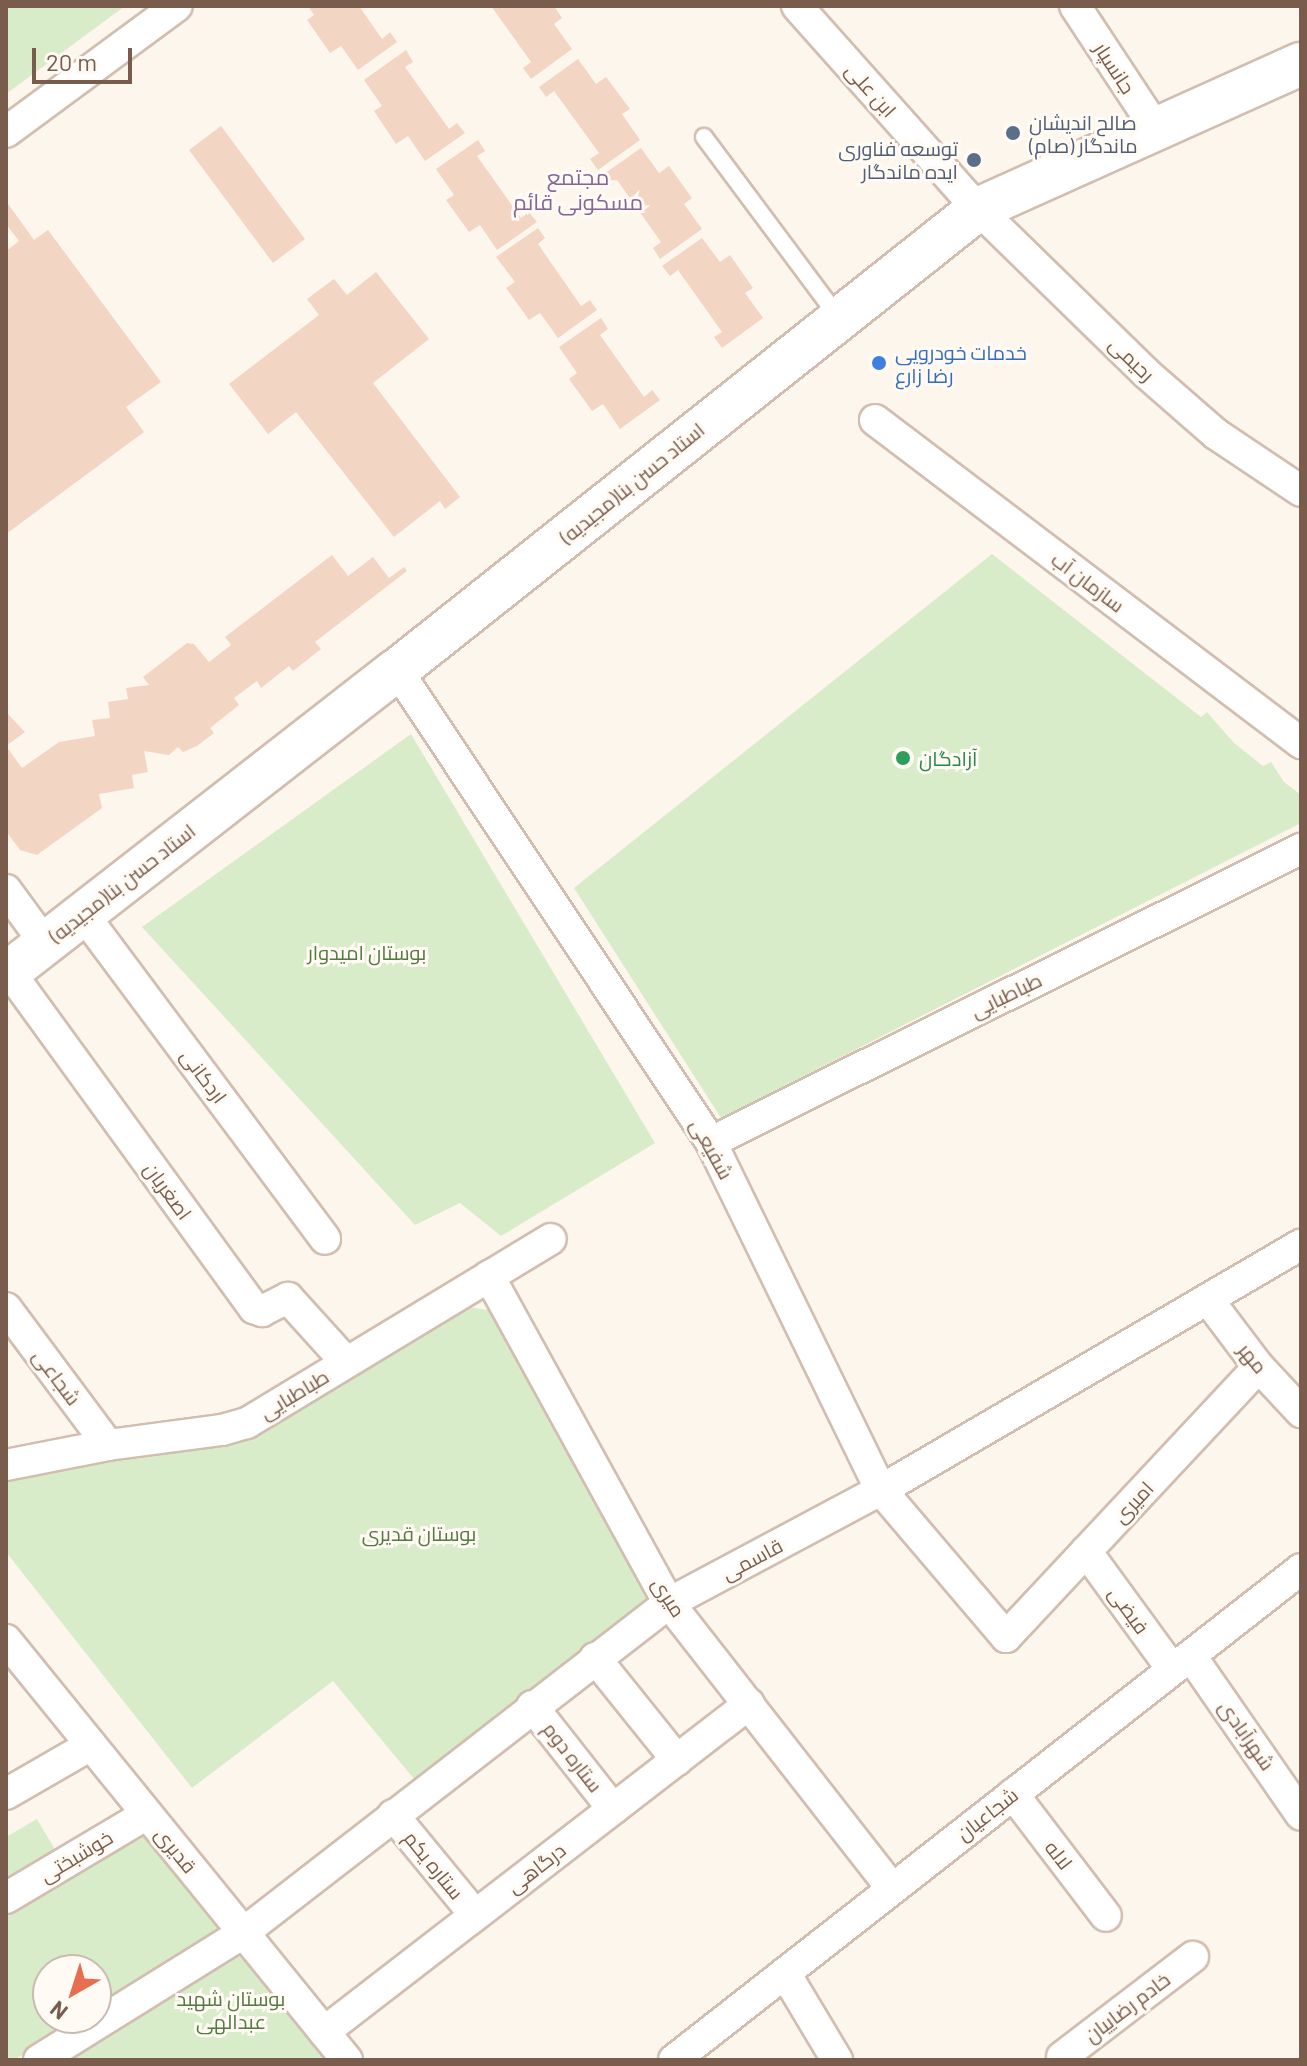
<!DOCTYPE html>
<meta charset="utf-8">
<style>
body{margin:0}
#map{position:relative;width:1307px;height:2066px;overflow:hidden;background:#fdf6ec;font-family:Barlow,Cairo,sans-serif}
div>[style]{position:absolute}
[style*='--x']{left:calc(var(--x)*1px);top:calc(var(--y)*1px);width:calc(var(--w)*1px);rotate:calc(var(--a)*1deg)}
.green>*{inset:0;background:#d8ecc9}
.building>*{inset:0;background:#f3d5c3}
.roads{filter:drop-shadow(2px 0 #d1beb0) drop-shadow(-2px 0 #d1beb0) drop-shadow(0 2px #d1beb0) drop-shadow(0 -2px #d1beb0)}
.service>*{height:16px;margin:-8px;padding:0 8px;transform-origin:8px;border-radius:8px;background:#fff}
.minor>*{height:30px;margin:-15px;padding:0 15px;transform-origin:15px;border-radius:15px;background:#fff}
.secondary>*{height:42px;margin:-21px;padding:0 21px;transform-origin:21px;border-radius:21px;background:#fff}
.dots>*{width:22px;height:22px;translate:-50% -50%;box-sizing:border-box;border:4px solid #fffaf3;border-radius:50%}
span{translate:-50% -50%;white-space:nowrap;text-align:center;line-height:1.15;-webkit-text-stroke:6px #fffaf3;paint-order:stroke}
.street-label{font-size:20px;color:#7a5c4d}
.service-label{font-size:20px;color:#4e5e75}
.left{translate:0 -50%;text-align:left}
.right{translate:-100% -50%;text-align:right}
.shop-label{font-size:20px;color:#366cbe}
.leisure-label{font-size:20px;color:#27864d}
.park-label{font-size:20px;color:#537a41}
.neighbourhood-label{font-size:22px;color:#846695}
.frame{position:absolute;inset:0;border:8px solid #7a5c4d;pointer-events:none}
.north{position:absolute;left:32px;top:1954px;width:80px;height:80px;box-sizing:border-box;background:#fffaf3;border:2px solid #cabbb1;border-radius:50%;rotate:219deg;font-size:22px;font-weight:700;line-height:32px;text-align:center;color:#7a5c4d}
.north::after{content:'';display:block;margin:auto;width:28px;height:36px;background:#e76f51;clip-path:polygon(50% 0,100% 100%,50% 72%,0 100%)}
.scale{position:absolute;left:32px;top:48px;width:100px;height:36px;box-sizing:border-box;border:4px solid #7a5c4d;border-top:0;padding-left:10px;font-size:24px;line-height:28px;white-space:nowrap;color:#7a5c4d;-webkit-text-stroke:6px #fffaf3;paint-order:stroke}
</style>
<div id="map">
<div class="green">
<i style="clip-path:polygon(6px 6px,125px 6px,6px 94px)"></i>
<i style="clip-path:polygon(992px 554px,1201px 717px,1207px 712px,1234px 743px,1263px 766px,1271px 762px,1284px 782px,1301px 795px,1301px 823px,721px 1118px,574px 888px)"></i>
<i style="clip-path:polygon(411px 734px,655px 1143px,501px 1236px,460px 1203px,415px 1225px,142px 927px)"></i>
<i style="clip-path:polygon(463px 1306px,494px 1311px,653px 1603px,414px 1779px,333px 1681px,192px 1788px,6px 1552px,6px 1478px,244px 1437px)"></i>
<i style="clip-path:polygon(37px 1819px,60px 1858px,6px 1891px,6px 1837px)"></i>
<i style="clip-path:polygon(144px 1831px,224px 1931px,96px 2009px,96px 1970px,48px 1970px,48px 2018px,82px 2018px,14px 2060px,6px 2060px,6px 1915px)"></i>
<i style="clip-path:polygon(243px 1944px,337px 2060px,59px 2060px)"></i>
</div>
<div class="building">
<i style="clip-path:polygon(308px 6px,359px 6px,382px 39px,390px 32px,397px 42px,358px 70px,341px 46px,330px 53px,307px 20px,314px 15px)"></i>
<i style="clip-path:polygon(491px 6px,554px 6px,562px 18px,554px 24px,572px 49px,531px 79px,523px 68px,531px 62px)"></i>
<i style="clip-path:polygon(406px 50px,413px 62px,405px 67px,449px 129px,457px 123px,465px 133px,425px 161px,408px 136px,396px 144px,374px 111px,382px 106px,364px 80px)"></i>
<i style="clip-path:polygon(578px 59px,596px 84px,606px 77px,630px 109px,622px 114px,640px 140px,598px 170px,590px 159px,599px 153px,554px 91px,546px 97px,539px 87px)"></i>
<i style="clip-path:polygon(221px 126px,305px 239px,273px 263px,189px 150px)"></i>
<i style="clip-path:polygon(478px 140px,485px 151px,477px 156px,521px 218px,529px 212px,537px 222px,497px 250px,480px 225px,469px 232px,446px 200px,454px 195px,436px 169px)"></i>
<i style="clip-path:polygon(641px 148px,659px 173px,669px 166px,692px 198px,684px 204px,702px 229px,660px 259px,653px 248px,661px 242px,617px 180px,609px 187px,601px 176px)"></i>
<i style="clip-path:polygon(6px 201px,34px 240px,48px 230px,161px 382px,126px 407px,144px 432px,6px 534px,6px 251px,19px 241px,6px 224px)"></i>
<i style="clip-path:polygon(538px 228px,545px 238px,538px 244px,581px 306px,590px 300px,597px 310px,558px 338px,540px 313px,529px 320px,506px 288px,515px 282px,496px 257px)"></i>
<i style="clip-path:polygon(702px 238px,720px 262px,730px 255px,753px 288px,745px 293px,763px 318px,722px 348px,714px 337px,722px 332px,678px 270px,670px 276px,662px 266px)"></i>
<i style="clip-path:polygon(376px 272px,429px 339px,373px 383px,460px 497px,445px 509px,440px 501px,394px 537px,296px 412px,268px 434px,229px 384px,319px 315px,307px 299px,334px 279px,347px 295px)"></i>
<i style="clip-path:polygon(601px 318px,608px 329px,600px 335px,644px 397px,652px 390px,660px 400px,620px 429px,603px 404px,592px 411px,569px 379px,577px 373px,559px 347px)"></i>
<i style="clip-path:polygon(332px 555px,348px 576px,373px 557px,389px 578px,404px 567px,407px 571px,315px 642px,321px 649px,293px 671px,289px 666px,261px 688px,257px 681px,234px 698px,239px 705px,210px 728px,214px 733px,197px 746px,183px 752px,178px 747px,169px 755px,144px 751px,148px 772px,132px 775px,134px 788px,99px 794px,102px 808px,37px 855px,20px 850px,6px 831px,6px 746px,22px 768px,59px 742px,95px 736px,92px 720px,110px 718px,108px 702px,128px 699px,126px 688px,149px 685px,143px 677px,187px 643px,194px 644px,209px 662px,231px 645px,225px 637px)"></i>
<i style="clip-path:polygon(6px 712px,25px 732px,6px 746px)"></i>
</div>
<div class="roads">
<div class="service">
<i style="--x:704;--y:137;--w:224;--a:53.3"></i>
</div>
<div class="minor">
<i style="--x:797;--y:6;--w:272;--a:48.3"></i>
<i style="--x:978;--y:209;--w:235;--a:44.3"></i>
<i style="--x:1146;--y:373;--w:93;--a:41.1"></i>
<i style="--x:1216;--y:434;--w:102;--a:33.8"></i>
<i style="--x:1075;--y:6;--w:147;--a:56.6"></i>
<i style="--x:6;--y:132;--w:212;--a:-36.4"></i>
<i style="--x:875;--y:420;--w:535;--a:37.17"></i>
<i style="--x:397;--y:670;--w:567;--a:56.37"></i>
<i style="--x:711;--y:1142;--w:387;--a:64"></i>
<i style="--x:881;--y:1490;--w:193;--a:49.6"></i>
<i style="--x:1006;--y:1637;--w:370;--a:-46.9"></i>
<i style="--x:6;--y:890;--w:66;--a:53.7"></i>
<i style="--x:83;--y:914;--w:405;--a:53.3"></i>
<i style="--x:9;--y:971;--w:417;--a:54"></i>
<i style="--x:254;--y:1308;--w:9;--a:21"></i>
<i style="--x:262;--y:1311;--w:29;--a:-27"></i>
<i style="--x:288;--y:1298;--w:86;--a:47.8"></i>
<i style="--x:711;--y:1142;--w:659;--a:-26.41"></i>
<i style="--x:489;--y:1276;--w:373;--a:61.2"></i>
<i style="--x:669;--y:1603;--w:362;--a:52"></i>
<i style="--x:1209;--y:1301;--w:83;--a:52.9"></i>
<i style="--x:1259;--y:1367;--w:62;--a:47"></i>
<i style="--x:6;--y:1308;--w:171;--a:53.3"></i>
<i style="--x:6;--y:1465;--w:104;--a:-11.1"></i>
<i style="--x:108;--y:1445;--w:115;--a:-7.5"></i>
<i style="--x:222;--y:1430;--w:26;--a:-16"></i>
<i style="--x:247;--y:1423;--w:355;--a:-31.2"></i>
<i style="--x:1086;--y:1551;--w:146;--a:53.9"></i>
<i style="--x:6;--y:1640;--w:541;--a:50.93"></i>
<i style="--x:1191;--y:1656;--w:193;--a:55.3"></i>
<i style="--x:595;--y:1658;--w:131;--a:51.2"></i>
<i style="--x:532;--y:1706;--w:131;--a:51.8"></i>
<i style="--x:6;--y:1794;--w:98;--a:-30"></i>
<i style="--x:1013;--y:1794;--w:153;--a:52.7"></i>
<i style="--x:393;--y:1815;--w:129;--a:50.6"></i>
<i style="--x:6;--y:1898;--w:164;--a:-30.8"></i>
<i style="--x:785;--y:1973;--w:101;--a:59.1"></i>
<i style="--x:324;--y:2032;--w:537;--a:-37.66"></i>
<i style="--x:1062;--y:2057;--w:165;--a:-37.4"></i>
<i style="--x:39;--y:2060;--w:240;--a:-31.9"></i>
<i style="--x:243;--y:1933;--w:539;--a:-37.76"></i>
<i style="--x:669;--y:1603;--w:240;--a:-28.1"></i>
<i style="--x:881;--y:1490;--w:486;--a:-30.3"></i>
<i style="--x:674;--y:2060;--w:796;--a:-38.06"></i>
</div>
<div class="secondary">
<i style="--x:6;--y:974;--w:495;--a:-37.9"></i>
<i style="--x:397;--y:670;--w:742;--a:-38.43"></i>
<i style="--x:978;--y:209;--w:354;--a:-24.2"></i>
</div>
</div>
<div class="dots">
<i style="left:1013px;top:133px;background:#5c6f8a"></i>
<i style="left:974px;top:160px;background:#5c6f8a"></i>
<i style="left:879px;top:363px;background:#3f7fe0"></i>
<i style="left:903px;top:758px;background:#2e9e5b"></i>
</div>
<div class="street-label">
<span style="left:1115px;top:68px;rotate:57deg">جانسپار</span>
<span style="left:871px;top:90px;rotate:48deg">ابن علی</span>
<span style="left:1132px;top:359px;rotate:44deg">رحیمی</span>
<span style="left:632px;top:483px;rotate:-39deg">استاد حسن بنا(مجیدیه)</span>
<span style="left:1088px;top:582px;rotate:37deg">سازمان آب</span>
<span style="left:122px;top:883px;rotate:-38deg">استاد حسن بنا(مجیدیه)</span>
<span style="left:1006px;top:995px;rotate:-26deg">طباطبایی</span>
<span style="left:204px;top:1076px;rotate:53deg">اردکانی</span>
<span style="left:712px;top:1149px;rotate:61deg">شفیعی</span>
<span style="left:168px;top:1191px;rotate:54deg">اصغریان</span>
<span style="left:1253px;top:1358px;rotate:51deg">مهر</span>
<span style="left:57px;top:1377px;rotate:53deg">شجاعی</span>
<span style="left:294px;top:1394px;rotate:-31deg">طباطبایی</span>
<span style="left:1133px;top:1502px;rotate:-47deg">امیری</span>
<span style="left:752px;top:1559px;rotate:-28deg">قاسمی</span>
<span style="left:669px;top:1597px;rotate:57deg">میری</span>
<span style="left:1129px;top:1610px;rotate:54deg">فیضی</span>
<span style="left:1247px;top:1735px;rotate:55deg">شهرآبادی</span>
<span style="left:573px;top:1757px;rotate:52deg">ستاره دوم</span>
<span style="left:987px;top:1814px;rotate:-38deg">شجاعیان</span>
<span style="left:176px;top:1850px;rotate:51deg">قدیری</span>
<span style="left:1059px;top:1855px;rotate:52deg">لاله</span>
<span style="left:76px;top:1856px;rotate:-31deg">خوشبختی</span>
<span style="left:434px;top:1865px;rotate:51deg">ستاره یکم</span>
<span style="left:536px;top:1868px;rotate:-38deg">درگاهی</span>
<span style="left:1127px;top:2007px;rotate:-37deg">خادم رضاییان</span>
</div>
<div class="service-label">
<span class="left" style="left:1029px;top:134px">صالح اندیشان<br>ماندگار (صام)</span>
<span class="right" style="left:958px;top:160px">توسعه فناوری<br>ایده ماندگار</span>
</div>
<div class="shop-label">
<span class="left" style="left:895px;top:364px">خدمات خودرویی<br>رضا زارع</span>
</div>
<div class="leisure-label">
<span class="left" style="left:919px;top:758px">آزادگان</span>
</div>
<div class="park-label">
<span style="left:367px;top:952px">بوستان امیدوار</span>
<span style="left:419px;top:1533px">بوستان قدیری</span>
<span style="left:231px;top:2010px">بوستان شهید<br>عبدالهی</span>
</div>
<div class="neighbourhood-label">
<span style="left:578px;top:189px">مجتمع<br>مسکونی قائم</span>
</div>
<div class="frame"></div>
<div class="north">N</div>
<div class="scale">20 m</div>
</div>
